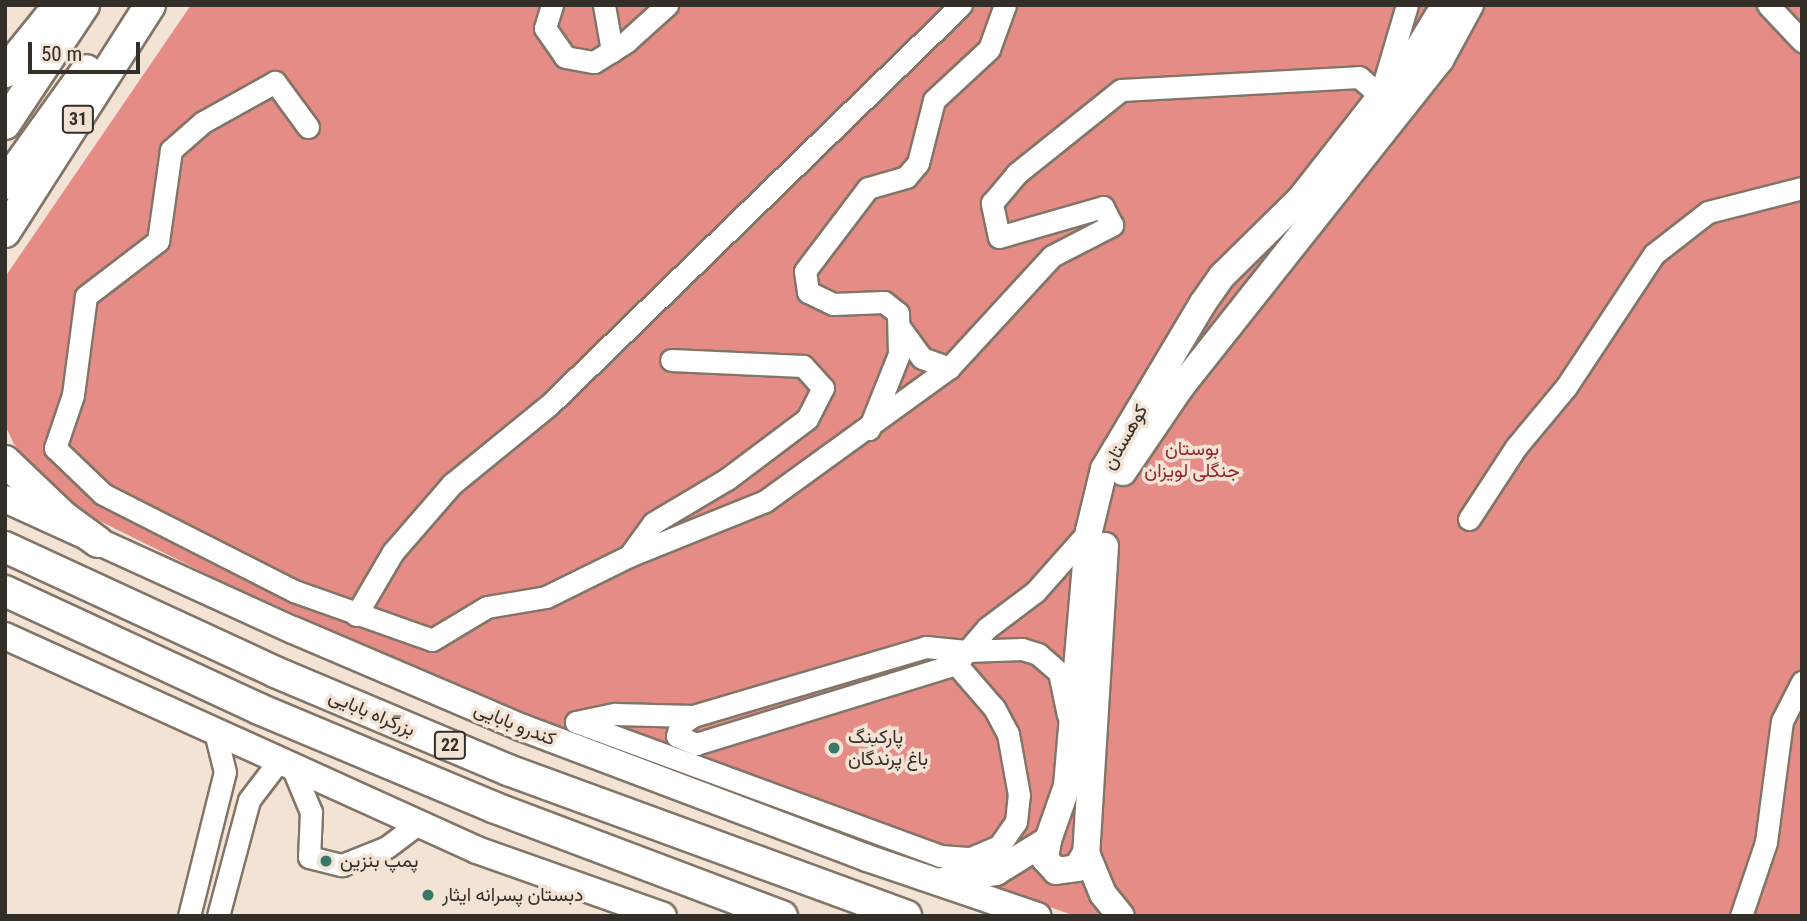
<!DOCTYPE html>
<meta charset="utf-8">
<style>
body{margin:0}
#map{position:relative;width:1807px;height:921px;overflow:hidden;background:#f3e3d4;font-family:"Roboto Condensed",Vazirmatn,sans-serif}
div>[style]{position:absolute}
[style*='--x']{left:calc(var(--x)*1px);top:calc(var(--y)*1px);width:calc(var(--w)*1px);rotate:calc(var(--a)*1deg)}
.forest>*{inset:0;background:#e58c87}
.roads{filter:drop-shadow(2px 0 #827567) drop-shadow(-2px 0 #827567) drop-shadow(0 2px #827567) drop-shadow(0 -2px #827567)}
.minor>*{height:21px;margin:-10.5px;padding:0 10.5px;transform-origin:10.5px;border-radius:10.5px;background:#fff}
.major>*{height:26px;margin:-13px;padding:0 13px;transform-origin:13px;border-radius:13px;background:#fff}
.highway>*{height:30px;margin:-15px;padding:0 15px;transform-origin:15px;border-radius:15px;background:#fff}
.dots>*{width:19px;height:19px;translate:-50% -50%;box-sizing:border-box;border:4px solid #f3e3d4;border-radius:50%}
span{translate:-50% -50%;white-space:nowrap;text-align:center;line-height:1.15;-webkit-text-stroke:7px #f3e3d4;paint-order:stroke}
.shield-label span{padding:2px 5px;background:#f3e3d4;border:2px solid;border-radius:5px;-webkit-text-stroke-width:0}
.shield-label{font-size:18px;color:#342e28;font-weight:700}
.street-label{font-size:19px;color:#342e28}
.park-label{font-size:19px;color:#91292c}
.poi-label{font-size:19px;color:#342e28}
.left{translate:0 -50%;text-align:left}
.frame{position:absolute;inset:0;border:7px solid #342e28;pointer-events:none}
.scale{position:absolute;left:28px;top:42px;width:112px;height:32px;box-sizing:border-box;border:4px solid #342e28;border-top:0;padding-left:9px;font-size:21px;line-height:24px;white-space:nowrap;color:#342e28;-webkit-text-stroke:5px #f3e3d4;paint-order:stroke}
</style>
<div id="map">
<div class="forest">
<i style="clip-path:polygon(191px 5px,1802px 5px,1802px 916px,1075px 916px,528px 718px,219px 580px,55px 499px,14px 444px,5px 425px,5px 277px)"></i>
</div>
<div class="roads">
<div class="minor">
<i style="--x:552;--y:5;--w:24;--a:107"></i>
<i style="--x:545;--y:28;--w:35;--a:55"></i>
<i style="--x:565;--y:57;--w:29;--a:10"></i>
<i style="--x:594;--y:62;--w:39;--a:-32"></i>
<i style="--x:627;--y:41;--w:54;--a:-42"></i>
<i style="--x:604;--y:5;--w:47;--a:80.1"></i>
<i style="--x:1768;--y:5;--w:50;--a:46.6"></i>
<i style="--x:1383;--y:86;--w:84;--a:-73.5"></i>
<i style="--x:308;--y:127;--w:56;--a:-126.3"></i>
<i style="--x:275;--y:82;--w:82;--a:150.9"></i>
<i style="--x:203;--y:122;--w:43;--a:138.8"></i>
<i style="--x:171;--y:150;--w:92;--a:98.1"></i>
<i style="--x:158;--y:241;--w:91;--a:142.6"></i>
<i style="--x:86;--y:296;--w:100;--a:97.5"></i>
<i style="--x:73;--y:395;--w:56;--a:108.8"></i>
<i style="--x:55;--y:448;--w:66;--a:43.8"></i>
<i style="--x:103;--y:494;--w:214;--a:26.9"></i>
<i style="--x:294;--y:591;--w:146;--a:19.5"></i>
<i style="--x:432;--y:640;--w:64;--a:-31"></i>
<i style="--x:487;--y:607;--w:60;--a:-9.6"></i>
<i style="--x:546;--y:597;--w:93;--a:-26.3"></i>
<i style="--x:629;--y:556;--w:147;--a:-22"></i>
<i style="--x:765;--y:501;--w:227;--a:-35.9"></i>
<i style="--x:949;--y:368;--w:152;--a:-47.4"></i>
<i style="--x:1052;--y:256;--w:68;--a:-27.3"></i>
<i style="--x:1112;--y:225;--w:20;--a:-117"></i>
<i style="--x:1103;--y:207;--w:108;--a:163.9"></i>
<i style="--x:999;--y:237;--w:35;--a:-102"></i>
<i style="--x:992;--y:203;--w:38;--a:-50"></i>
<i style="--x:1016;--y:174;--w:134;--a:-38.7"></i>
<i style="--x:1121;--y:90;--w:238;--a:-3.1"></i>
<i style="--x:1359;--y:77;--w:18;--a:41"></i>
<i style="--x:1373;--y:89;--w:14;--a:73"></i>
<i style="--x:900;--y:328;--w:37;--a:54"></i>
<i style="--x:922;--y:358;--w:29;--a:20"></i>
<i style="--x:869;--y:429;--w:81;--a:-68.2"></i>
<i style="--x:899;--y:354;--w:41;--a:-91.4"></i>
<i style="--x:898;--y:313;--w:18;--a:-142"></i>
<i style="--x:884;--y:302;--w:51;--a:177.8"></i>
<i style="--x:833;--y:304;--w:28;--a:-154"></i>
<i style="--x:808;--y:292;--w:21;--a:-98"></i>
<i style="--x:805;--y:271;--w:104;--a:-52.8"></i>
<i style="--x:868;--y:188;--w:40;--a:-16"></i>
<i style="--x:906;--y:177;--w:18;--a:-49"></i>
<i style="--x:918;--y:163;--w:65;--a:-75.7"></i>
<i style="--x:934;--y:100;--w:75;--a:-42.8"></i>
<i style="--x:989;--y:49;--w:47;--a:-70"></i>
<i style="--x:1469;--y:519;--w:86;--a:-56.9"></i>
<i style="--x:1516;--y:447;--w:78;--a:-50.2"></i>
<i style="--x:1566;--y:387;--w:159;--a:-56.5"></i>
<i style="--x:1654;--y:254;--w:68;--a:-37.9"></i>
<i style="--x:1708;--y:212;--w:97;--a:-14.3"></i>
<i style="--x:630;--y:555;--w:39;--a:-54"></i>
<i style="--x:653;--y:523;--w:86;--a:-30.7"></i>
<i style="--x:727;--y:479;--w:100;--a:-36.9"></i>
<i style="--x:807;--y:419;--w:35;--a:-63"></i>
<i style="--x:823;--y:388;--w:30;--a:-132"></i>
<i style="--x:803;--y:366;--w:132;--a:-177.4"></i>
<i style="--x:356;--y:615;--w:73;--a:-59.6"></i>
<i style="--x:393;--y:552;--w:90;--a:-49.1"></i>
<i style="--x:452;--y:484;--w:125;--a:-39.2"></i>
<i style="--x:549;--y:405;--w:574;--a:-44.15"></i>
<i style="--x:693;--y:716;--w:16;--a:145"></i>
<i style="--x:680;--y:725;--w:11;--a:105"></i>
<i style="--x:677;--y:736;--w:21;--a:23"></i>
<i style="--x:696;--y:744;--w:272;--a:-17.1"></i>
<i style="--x:956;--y:664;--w:48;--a:-49.3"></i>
<i style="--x:987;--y:628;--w:60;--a:-36.9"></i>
<i style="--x:1035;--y:592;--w:81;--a:-48.5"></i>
<i style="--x:576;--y:722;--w:388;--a:20.2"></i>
<i style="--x:940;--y:856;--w:31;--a:4"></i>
<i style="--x:971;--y:858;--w:30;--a:-23"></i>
<i style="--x:999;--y:846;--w:29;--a:-55"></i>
<i style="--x:1016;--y:822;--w:27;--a:-84"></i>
<i style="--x:1019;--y:795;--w:62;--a:-100.2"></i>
<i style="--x:1008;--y:734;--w:30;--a:-118"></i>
<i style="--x:994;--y:708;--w:58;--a:-130.8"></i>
<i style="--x:576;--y:722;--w:40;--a:-12"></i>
<i style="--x:615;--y:714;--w:78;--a:1.5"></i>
<i style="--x:693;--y:716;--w:243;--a:-16.5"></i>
<i style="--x:926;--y:647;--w:40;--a:5.7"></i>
<i style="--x:966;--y:651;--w:56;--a:-2"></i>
<i style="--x:1022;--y:649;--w:17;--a:17"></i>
<i style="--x:1038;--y:654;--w:28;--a:41"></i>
<i style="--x:1059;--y:672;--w:44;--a:78.2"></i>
<i style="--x:293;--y:769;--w:47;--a:67.3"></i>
<i style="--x:311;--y:812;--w:45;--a:92.5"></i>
<i style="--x:309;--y:857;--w:34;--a:14"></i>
<i style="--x:342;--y:865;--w:48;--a:-21.8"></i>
<i style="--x:387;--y:847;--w:39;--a:-37"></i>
<i style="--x:189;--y:916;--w:148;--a:-76"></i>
<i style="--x:225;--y:772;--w:38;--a:-104"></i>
<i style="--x:218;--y:916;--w:120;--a:-75"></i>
<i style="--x:249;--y:800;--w:48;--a:-52.7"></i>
<i style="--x:1741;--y:916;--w:78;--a:-71.3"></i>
<i style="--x:1766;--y:842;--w:122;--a:-82.5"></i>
<i style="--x:1782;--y:721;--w:44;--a:-62.9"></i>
</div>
<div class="major">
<i style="--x:1123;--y:472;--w:102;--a:-55.8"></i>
<i style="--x:1180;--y:388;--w:419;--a:-51.6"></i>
<i style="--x:1440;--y:60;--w:63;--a:-61.4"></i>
<i style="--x:5;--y:499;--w:316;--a:24.5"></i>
<i style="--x:293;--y:630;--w:250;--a:23.1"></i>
<i style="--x:523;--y:728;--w:368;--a:20.7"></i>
<i style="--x:867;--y:858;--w:180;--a:18.8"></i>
<i style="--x:1105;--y:546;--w:308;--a:93.5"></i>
<i style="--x:1086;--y:853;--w:44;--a:67.5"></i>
<i style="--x:1103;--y:894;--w:28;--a:51"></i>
<i style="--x:5;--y:636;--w:518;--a:24.39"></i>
<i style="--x:477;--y:850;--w:197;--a:19.5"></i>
<i style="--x:1048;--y:840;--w:19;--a:99"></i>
<i style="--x:1045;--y:859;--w:16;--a:47"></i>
<i style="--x:1056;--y:871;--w:21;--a:-8"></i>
<i style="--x:1077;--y:868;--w:17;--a:-59"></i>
<i style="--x:945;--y:880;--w:52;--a:-8.9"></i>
<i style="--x:996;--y:872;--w:61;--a:-31.6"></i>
<i style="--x:1048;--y:840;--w:57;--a:-70.6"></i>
<i style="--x:1067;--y:786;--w:256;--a:-85.1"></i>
<i style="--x:1089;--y:531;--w:64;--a:-76.4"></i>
<i style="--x:1104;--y:469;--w:193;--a:-59.2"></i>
<i style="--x:1203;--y:303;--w:33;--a:-55"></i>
<i style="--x:1222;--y:276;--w:111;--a:-44.6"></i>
<i style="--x:1301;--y:198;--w:189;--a:-51.9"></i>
<i style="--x:1418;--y:49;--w:52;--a:-58.5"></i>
</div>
<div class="highway">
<i style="--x:5;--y:72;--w:86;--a:-51.1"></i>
<i style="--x:5;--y:124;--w:143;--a:-56.4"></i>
<i style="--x:5;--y:184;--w:140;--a:-54.3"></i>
<i style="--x:5;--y:232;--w:269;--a:-57.4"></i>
<i style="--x:5;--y:461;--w:81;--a:43.5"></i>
<i style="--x:64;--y:517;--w:42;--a:36.3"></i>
<i style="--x:5;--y:547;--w:298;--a:24.8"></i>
<i style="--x:275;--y:672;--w:253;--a:22.8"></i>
<i style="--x:508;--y:770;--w:424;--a:20.1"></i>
<i style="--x:5;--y:591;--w:280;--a:24.9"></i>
<i style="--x:259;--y:709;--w:254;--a:22.7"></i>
<i style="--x:493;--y:807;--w:309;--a:20.7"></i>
</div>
</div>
<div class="dots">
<i style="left:834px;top:748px;background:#377867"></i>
<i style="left:326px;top:861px;background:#377867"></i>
<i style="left:428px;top:895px;background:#377867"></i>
</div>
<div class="shield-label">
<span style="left:78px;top:119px">31</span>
<span style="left:450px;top:745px">22</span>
</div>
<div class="street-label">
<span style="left:1125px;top:437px;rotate:-60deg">کوهستان</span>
<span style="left:372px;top:713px;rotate:23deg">بزرگراه بابایی</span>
<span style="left:515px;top:724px;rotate:22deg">کندرو بابایی</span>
</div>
<div class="park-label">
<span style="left:1192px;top:460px">بوستان<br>جنگلی لویزان</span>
</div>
<div class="poi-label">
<span class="left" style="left:848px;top:748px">پارکینگ<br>باغ پرندگان</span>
<span class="left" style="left:340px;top:861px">پمپ بنزین</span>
<span class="left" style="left:442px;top:895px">دبستان پسرانه ایثار</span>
</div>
<div class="frame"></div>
<div class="scale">50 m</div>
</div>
